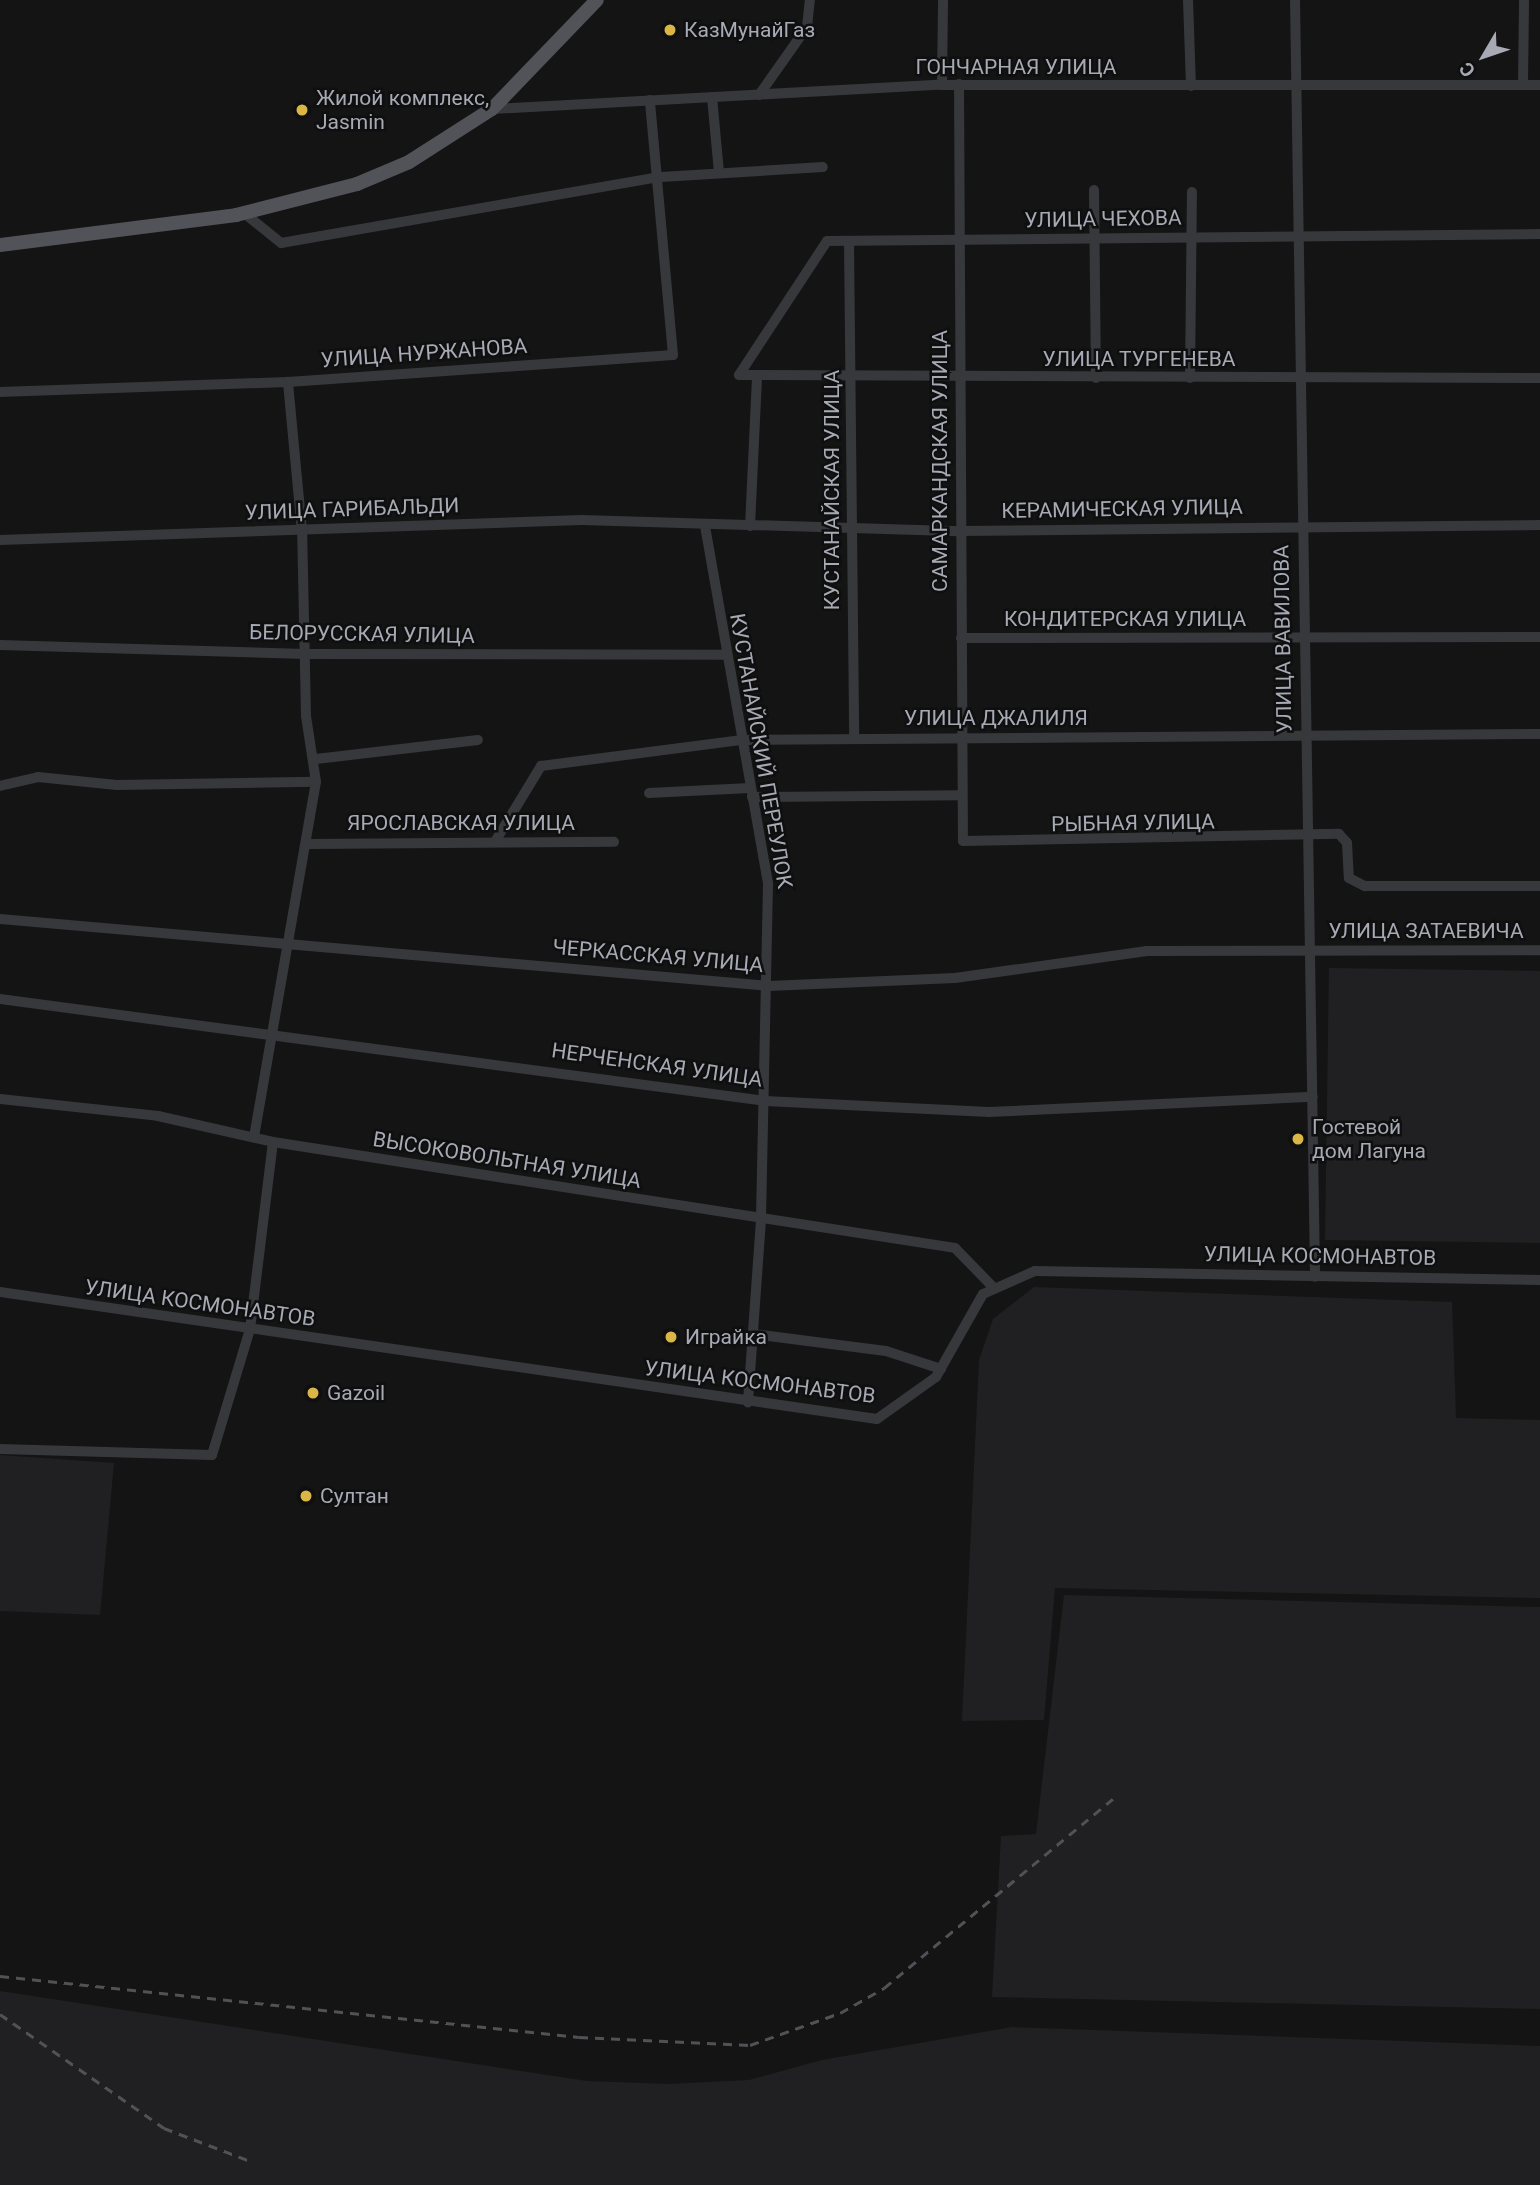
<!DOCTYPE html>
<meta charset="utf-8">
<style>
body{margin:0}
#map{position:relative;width:1540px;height:2185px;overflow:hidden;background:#141415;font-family:Roboto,sans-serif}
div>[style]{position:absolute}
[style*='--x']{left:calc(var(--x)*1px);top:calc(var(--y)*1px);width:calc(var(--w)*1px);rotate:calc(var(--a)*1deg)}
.built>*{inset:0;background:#202022}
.minor>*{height:10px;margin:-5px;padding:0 5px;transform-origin:5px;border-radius:5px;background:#37383c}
.major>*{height:14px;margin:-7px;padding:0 7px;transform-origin:7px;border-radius:7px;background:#525358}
.rail>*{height:2.5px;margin-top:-1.25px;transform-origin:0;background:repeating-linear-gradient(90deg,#515156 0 9px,transparent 0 16px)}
.dots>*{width:19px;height:19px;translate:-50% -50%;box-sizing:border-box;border:4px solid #0f0f10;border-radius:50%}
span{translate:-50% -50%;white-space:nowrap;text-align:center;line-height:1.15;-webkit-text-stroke:5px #0f0f10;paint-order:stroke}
.poi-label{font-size:21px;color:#a7aab4}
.left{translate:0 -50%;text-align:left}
.street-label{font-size:21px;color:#a7aab4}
.north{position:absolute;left:1449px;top:21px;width:70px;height:70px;-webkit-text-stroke:5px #0f0f10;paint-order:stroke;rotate:231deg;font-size:19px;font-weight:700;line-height:28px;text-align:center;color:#a7aab4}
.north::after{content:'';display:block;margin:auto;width:24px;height:32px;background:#a7aab4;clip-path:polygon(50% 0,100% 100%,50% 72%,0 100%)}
</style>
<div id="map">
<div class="built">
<i style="clip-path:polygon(1329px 968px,1540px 971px,1540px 1243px,1325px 1240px)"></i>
<i style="clip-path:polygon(1034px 1287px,1452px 1302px,1456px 1418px,1540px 1420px,1540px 1598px,1055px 1588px,1044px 1720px,962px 1721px,979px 1360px,993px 1319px)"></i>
<i style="clip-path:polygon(0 1455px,114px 1463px,100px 1615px,0 1611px)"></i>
<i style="clip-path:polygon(1064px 1595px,1540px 1607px,1540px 2009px,992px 1997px,1001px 1836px,1036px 1834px)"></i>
<i style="clip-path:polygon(0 1991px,587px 2081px,669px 2084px,749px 2080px,822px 2060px,1012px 2027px,1540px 2046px,1540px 2185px,0 2185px)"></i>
</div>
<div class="minor">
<i style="--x:1188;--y:0;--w:86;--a:88"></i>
<i style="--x:1295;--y:0;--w:1277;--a:89.1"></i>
<i style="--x:959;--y:84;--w:757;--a:89.7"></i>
<i style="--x:963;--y:841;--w:376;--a:-1.1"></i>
<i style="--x:1339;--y:834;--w:12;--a:48"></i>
<i style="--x:1347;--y:843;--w:35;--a:87"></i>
<i style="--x:1349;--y:878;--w:18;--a:27"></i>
<i style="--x:1365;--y:886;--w:175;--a:0"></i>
<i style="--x:942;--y:85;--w:85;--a:-89.3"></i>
<i style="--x:1523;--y:85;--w:85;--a:-89.3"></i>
<i style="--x:759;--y:95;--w:83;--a:-54.8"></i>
<i style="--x:807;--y:27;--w:27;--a:-84"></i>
<i style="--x:712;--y:97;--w:75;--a:84.7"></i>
<i style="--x:492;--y:109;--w:451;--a:-3.1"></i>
<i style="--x:942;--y:85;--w:598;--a:0"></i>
<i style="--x:1094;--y:190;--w:188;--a:89.4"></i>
<i style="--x:244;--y:213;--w:48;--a:39"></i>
<i style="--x:281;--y:243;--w:386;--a:-9.9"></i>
<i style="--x:661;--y:177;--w:162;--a:-3.5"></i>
<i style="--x:849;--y:242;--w:496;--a:89.4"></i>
<i style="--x:739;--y:375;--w:160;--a:-56.7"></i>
<i style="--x:827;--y:241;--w:713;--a:-0.56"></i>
<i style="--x:739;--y:375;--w:801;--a:0.21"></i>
<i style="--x:1190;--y:378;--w:186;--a:-89.4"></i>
<i style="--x:0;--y:392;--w:288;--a:-2"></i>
<i style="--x:288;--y:382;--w:386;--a:-4"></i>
<i style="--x:673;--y:355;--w:256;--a:-95.2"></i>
<i style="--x:705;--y:526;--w:364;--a:80"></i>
<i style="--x:768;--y:884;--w:336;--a:91.2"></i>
<i style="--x:761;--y:1220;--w:183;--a:94.1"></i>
<i style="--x:750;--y:526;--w:151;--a:-87.3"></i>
<i style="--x:0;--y:540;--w:582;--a:-1.97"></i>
<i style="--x:582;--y:520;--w:377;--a:1.7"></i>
<i style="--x:959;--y:531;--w:581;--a:-0.59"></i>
<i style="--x:961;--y:638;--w:579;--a:-0.1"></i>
<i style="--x:0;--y:645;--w:306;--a:1.7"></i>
<i style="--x:306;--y:654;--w:418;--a:0.1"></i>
<i style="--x:316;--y:759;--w:163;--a:-6.7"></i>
<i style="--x:0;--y:786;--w:39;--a:-13"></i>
<i style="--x:38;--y:777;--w:79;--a:5.8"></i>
<i style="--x:117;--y:785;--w:199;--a:-0.9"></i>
<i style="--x:649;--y:793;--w:101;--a:-2.8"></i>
<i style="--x:752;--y:797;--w:210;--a:-0.5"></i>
<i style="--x:496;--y:840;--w:87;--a:-58.7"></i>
<i style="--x:541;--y:766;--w:201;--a:-7.4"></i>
<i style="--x:740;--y:740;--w:800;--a:-0.43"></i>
<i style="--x:309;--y:844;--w:305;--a:-0.4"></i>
<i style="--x:0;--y:919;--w:772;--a:4.98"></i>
<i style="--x:769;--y:986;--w:186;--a:-2.5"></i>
<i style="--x:955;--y:978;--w:194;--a:-8"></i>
<i style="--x:1147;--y:951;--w:393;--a:-0.1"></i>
<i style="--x:0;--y:999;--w:772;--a:7.59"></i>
<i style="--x:765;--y:1101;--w:224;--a:2.8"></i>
<i style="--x:989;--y:1112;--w:324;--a:-2.7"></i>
<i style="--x:0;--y:1099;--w:159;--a:6.1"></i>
<i style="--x:158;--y:1116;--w:118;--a:12.7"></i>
<i style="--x:273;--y:1142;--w:690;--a:8.83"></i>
<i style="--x:955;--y:1248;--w:54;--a:45.7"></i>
<i style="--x:254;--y:1137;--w:360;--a:-80.1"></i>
<i style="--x:316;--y:782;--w:67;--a:-98.6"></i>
<i style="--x:306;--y:716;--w:185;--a:-91.2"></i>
<i style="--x:302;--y:531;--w:150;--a:-95.4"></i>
<i style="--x:0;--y:1292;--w:886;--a:8.24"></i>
<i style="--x:877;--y:1419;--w:72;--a:-35.4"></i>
<i style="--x:936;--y:1377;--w:95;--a:-60.5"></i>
<i style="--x:983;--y:1294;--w:57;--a:-23.9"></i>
<i style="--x:1035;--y:1271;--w:505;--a:1.02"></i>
<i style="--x:753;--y:1334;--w:134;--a:7.3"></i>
<i style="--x:886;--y:1351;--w:58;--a:18.1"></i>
<i style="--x:0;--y:1449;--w:212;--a:1.6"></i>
<i style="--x:212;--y:1455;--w:132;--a:-73.2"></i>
<i style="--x:250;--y:1329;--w:188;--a:-83"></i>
</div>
<div class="major">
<i style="--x:0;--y:245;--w:238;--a:-7.2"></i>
<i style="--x:236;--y:215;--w:125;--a:-14.4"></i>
<i style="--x:357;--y:184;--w:56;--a:-22.9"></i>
<i style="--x:409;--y:162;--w:98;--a:-32.6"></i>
<i style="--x:492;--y:109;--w:151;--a:-46.1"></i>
</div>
<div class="rail">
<i style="--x:0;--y:1976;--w:582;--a:6.01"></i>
<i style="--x:579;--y:2037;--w:171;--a:2.7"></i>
<i style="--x:750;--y:2045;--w:96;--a:-19.6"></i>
<i style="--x:840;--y:2013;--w:51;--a:-29.6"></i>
<i style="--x:884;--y:1988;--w:303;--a:-39.6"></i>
<i style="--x:0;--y:2014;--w:200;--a:34.8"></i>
<i style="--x:164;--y:2128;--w:90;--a:20.9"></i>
</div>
<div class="dots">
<i style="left:670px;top:30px;background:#dab647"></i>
<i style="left:302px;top:110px;background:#dab647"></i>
<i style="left:1298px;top:1139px;background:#dab647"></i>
<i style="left:671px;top:1337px;background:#dab647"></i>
<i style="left:313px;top:1393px;background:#dab647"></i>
<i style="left:306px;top:1496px;background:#dab647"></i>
</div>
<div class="poi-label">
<span class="left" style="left:684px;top:30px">КазМунайГаз</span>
<span class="left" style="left:316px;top:110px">Жилой комплекс,<br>Jasmin</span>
<span class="left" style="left:1312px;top:1139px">Гостевой<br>дом Лагуна</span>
<span class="left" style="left:685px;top:1337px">Играйка</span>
<span class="left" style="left:327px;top:1393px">Gazoil</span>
<span class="left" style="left:320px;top:1496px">Султан</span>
</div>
<div class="street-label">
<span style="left:1016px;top:67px">ГОНЧАРНАЯ УЛИЦА</span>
<span style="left:1103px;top:219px;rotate:-1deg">УЛИЦА ЧЕХОВА</span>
<span style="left:424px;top:353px;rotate:-4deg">УЛИЦА НУРЖАНОВА</span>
<span style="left:1139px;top:359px">УЛИЦА ТУРГЕНЕВА</span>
<span style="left:940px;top:461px;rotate:-90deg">САМАРКАНДСКАЯ УЛИЦА</span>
<span style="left:832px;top:490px;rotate:-90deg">КУСТАНАЙСКАЯ УЛИЦА</span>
<span style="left:352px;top:509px;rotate:-2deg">УЛИЦА ГАРИБАЛЬДИ</span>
<span style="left:1122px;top:509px;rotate:-1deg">КЕРАМИЧЕСКАЯ УЛИЦА</span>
<span style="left:1125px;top:619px">КОНДИТЕРСКАЯ УЛИЦА</span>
<span style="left:362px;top:634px;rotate:1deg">БЕЛОРУССКАЯ УЛИЦА</span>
<span style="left:1283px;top:639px;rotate:-91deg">УЛИЦА ВАВИЛОВА</span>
<span style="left:996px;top:718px">УЛИЦА ДЖАЛИЛЯ</span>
<span style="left:761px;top:751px;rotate:80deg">КУСТАНАЙСКИЙ ПЕРЕУЛОК</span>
<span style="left:461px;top:823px">ЯРОСЛАВСКАЯ УЛИЦА</span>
<span style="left:1133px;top:823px;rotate:-1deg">РЫБНАЯ УЛИЦА</span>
<span style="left:1426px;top:931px">УЛИЦА ЗАТАЕВИЧА</span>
<span style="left:658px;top:956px;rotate:5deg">ЧЕРКАССКАЯ УЛИЦА</span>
<span style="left:657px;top:1065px;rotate:8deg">НЕРЧЕНСКАЯ УЛИЦА</span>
<span style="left:507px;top:1160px;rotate:9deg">ВЫСОКОВОЛЬТНАЯ УЛИЦА</span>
<span style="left:1320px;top:1256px;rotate:1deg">УЛИЦА КОСМОНАВТОВ</span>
<span style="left:200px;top:1303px;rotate:8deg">УЛИЦА КОСМОНАВТОВ</span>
<span style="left:760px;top:1382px;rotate:7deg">УЛИЦА КОСМОНАВТОВ</span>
</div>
<div class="north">С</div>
</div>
